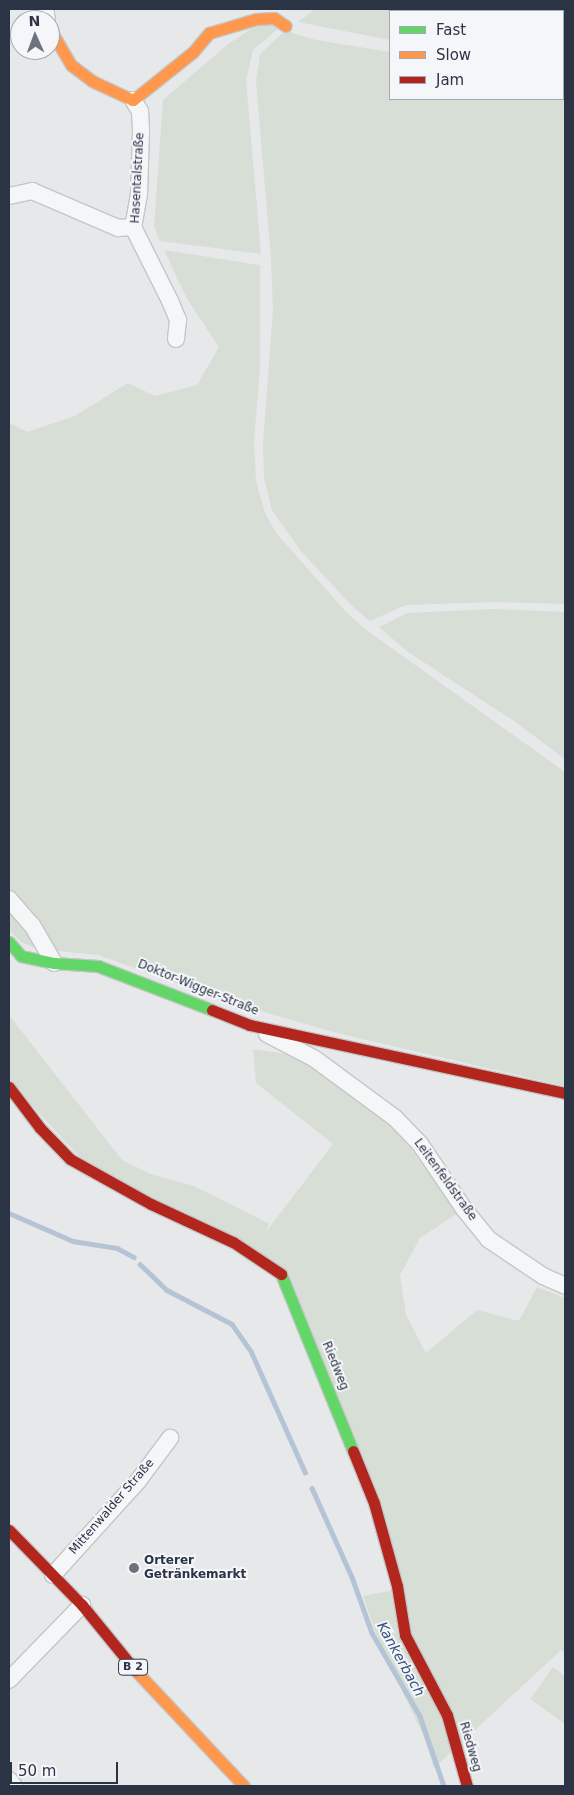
<!DOCTYPE html>
<meta charset="utf-8">
<style>
body{margin:0}
#map{position:relative;width:574px;height:1795px;overflow:hidden;background:#e6e8ea;font-family:"DejaVu Sans",sans-serif}
div>[style]{position:absolute}
[style*='--x']{left:calc(var(--x)*1px);top:calc(var(--y)*1px);width:calc(var(--w)*1px);rotate:calc(var(--a)*1deg)}
.green>*{inset:0;background:#d6ded6}
.stream>*{height:4.5px;margin:-2.25px;padding:0 2.25px;transform-origin:2.25px;border-radius:2.25px;background:#b4c4d5}
.roads{filter:drop-shadow(1px 0 #c4c6c8) drop-shadow(-1px 0 #c4c6c8) drop-shadow(0 1px #c4c6c8) drop-shadow(0 -1px #c4c6c8)}
.street>*{height:16px;margin:-8px;padding:0 8px;transform-origin:8px;border-radius:8px;background:#f5f6f7}
.fast>*{height:11px;margin:-5.5px;padding:0 5.5px;transform-origin:5.5px;border-radius:5.5px;background:#63d668}
.slow>*{height:11px;margin:-5.5px;padding:0 5.5px;transform-origin:5.5px;border-radius:5.5px;background:#ff974d}
.jam>*{height:11px;margin:-5.5px;padding:0 5.5px;transform-origin:5.5px;border-radius:5.5px;background:#b3261e}
.dots>*{width:14px;height:14px;translate:-50% -50%;box-sizing:border-box;border:2px solid #f4f6f9;border-radius:50%}
span{translate:-50% -50%;white-space:nowrap;text-align:center;line-height:1.15;-webkit-text-stroke:4px #f4f6f9;paint-order:stroke}
.shield-label span{padding:1px 4px;background:#f4f6f9;border:1px solid;border-radius:4px;-webkit-text-stroke-width:0}
.shield-label{font-size:11px;color:#2b3445;font-weight:700}
.street-label{font-size:12px;color:#2b3445}
.poi-label{font-size:12px;color:#2b3445;font-weight:700}
.left{translate:0 -50%;text-align:left}
.water-label{font-size:14px;color:#34527a;font-style:italic}
.frame{position:absolute;inset:0;border:10px solid #2b3445;pointer-events:none}
.legend{position:absolute;left:389px;top:10px;width:175px;height:90px;box-sizing:border-box;background:#f4f6f9;border:1px solid #a4a8b1;margin:0;padding:6px 9px;list-style:none;font-size:15px;color:#2b3445}
.legend li{display:flex;align-items:center;gap:10px;height:25px}
.legend b{width:25px;border:1px solid #a4a8b1}
.north{position:absolute;left:10px;top:10px;width:50px;height:50px;box-sizing:border-box;background:#f4f6f9;border:1px solid #a4a8b1;border-radius:50%;rotate:358deg;font-size:14px;font-weight:700;line-height:20px;text-align:center;color:#2b3445}
.north::after{content:'';display:block;margin:auto;width:18px;height:22px;background:#6c737f;clip-path:polygon(50% 0,100% 100%,50% 72%,0 100%)}
.scale{position:absolute;left:10px;top:1762px;width:108px;height:22px;box-sizing:border-box;border:2px solid #2b3445;border-top:0;padding-left:6px;font-size:15px;line-height:18px;white-space:nowrap;color:#2b3445;-webkit-text-stroke:4px #f4f6f9;paint-order:stroke}
</style>
<div id="map">
<div class="green">
<i style="clip-path:polygon(315px 9px,565px 9px,565px 46px,563px 11px,390px 11px,390px 40px,298px 22px)"></i>
<i style="clip-path:polygon(261px 22px,279px 28px,253px 50px,246px 80px,261px 254px,160px 241px,154px 227px,163px 100px,227px 45px)"></i>
<i style="clip-path:polygon(285px 31px,316px 40px,390px 52px,390px 99px,563px 99px,563px 57px,565px 57px,565px 604px,495px 602px,406px 605px,370px 621px,352px 606px,300px 550px,272px 510px,264px 479px,263px 443px,273px 310px,271px 259px,256px 81px,260px 54px)"></i>
<i style="clip-path:polygon(164px 250px,260px 265px,260px 367px,254px 442px,256px 481px,265px 513px,277px 534px,346px 612px,369px 632px,565px 772px,565px 1086px,337px 1033px,223px 1000px,98px 955px,37px 949px,21px 942px,9px 930px,9px 423px,27px 432px,75px 416px,128px 383px,155px 396px,197px 385px,219px 347px,187px 299px)"></i>
<i style="clip-path:polygon(494px 609px,565px 612px,565px 759px,514px 721px,408px 652px,379px 627px,407px 613px)"></i>
<i style="clip-path:polygon(9px 1015px,122px 1160px,153px 1175px,191px 1185px,224px 1201px,269px 1224px,266px 1232px,333px 1144px,256px 1083px,253px 1049px,285px 1054px,322px 1072px,394px 1126px,458px 1213px,420px 1238px,400px 1275px,406px 1315px,426px 1353px,477px 1310px,519px 1321px,537px 1287px,565px 1298px,565px 1653px,561px 1650px,434px 1768px,423px 1735px,379px 1642px,363px 1596px,400px 1589px,288px 1273px,83px 1161px,9px 1080px)"></i>
<i style="clip-path:polygon(553px 1667px,565px 1676px,565px 1724px,530px 1699px)"></i>
</div>
<div class="stream">
<i style="--x:9;--y:1213;--w:70;--a:23.6"></i>
<i style="--x:73;--y:1241;--w:45;--a:9"></i>
<i style="--x:117;--y:1248;--w:19;--a:28"></i>
<i style="--x:140;--y:1264;--w:37;--a:44"></i>
<i style="--x:167;--y:1290;--w:73;--a:27.6"></i>
<i style="--x:232;--y:1324;--w:33;--a:55"></i>
<i style="--x:251;--y:1351;--w:133;--a:65.9"></i>
<i style="--x:312;--y:1488;--w:98;--a:65.8"></i>
<i style="--x:352;--y:1577;--w:59;--a:70.3"></i>
<i style="--x:372;--y:1633;--w:96;--a:60"></i>
<i style="--x:420;--y:1716;--w:74;--a:71.1"></i>
</div>
<div class="roads">
<div class="street">
<i style="--x:45;--y:9;--w:11;--a:80"></i>
<i style="--x:133;--y:100;--w:13;--a:58"></i>
<i style="--x:140;--y:111;--w:20;--a:87"></i>
<i style="--x:141;--y:131;--w:63;--a:91.8"></i>
<i style="--x:139;--y:194;--w:34;--a:100"></i>
<i style="--x:133;--y:227;--w:83;--a:63.4"></i>
<i style="--x:170;--y:301;--w:21;--a:67"></i>
<i style="--x:178;--y:320;--w:19;--a:96"></i>
<i style="--x:9;--y:196;--w:24;--a:-12"></i>
<i style="--x:32;--y:191;--w:94;--a:23.3"></i>
<i style="--x:118;--y:228;--w:15;--a:-4"></i>
<i style="--x:9;--y:899;--w:35;--a:49"></i>
<i style="--x:32;--y:925;--w:44;--a:59.9"></i>
<i style="--x:267;--y:1034;--w:54;--a:27.5"></i>
<i style="--x:315;--y:1059;--w:99;--a:36.4"></i>
<i style="--x:395;--y:1118;--w:36;--a:46"></i>
<i style="--x:420;--y:1144;--w:78;--a:55.9"></i>
<i style="--x:464;--y:1209;--w:38;--a:51"></i>
<i style="--x:488;--y:1239;--w:66;--a:33.9"></i>
<i style="--x:543;--y:1276;--w:24;--a:24"></i>
<i style="--x:53;--y:1575;--w:127;--a:-47.9"></i>
<i style="--x:138;--y:1481;--w:54;--a:-53.3"></i>
<i style="--x:9;--y:1680;--w:105;--a:-45.8"></i>
<i style="--x:9;--y:1780;--w:8;--a:50"></i>
</div>
<div class="fast">
<i style="--x:9;--y:942;--w:18;--a:49"></i>
<i style="--x:21;--y:956;--w:34;--a:12"></i>
<i style="--x:54;--y:963;--w:44;--a:3.9"></i>
<i style="--x:98;--y:966;--w:122;--a:21.1"></i>
<i style="--x:281;--y:1274;--w:191;--a:67.9"></i>
</div>
<div class="slow">
<i style="--x:50;--y:29;--w:42;--a:59.7"></i>
<i style="--x:71;--y:65;--w:26;--a:37"></i>
<i style="--x:92;--y:81;--w:45;--a:24.9"></i>
<i style="--x:133;--y:100;--w:77;--a:-38.7"></i>
<i style="--x:193;--y:52;--w:25;--a:-50"></i>
<i style="--x:209;--y:33;--w:49;--a:-16.6"></i>
<i style="--x:256;--y:19;--w:18;--a:-3"></i>
<i style="--x:274;--y:18;--w:14;--a:34"></i>
<i style="--x:135;--y:1670;--w:159;--a:46.8"></i>
</div>
<div class="jam">
<i style="--x:212;--y:1010;--w:41;--a:21.5"></i>
<i style="--x:250;--y:1025;--w:322;--a:12.2"></i>
<i style="--x:9;--y:1087;--w:51;--a:52.9"></i>
<i style="--x:40;--y:1128;--w:43;--a:45.9"></i>
<i style="--x:70;--y:1159;--w:93;--a:29.1"></i>
<i style="--x:151;--y:1204;--w:90;--a:24.9"></i>
<i style="--x:233;--y:1242;--w:58;--a:33.7"></i>
<i style="--x:353;--y:1451;--w:56;--a:68"></i>
<i style="--x:374;--y:1503;--w:86;--a:74.5"></i>
<i style="--x:397;--y:1586;--w:50;--a:80.7"></i>
<i style="--x:405;--y:1635;--w:90;--a:62.3"></i>
<i style="--x:447;--y:1715;--w:74;--a:74.3"></i>
<i style="--x:9;--y:1530;--w:105;--a:45.8"></i>
<i style="--x:82;--y:1605;--w:84;--a:50.8"></i>
</div>
</div>
<div class="dots">
<i style="left:134px;top:1568px;background:#6c737f"></i>
</div>
<div class="shield-label">
<span style="left:133px;top:1667px">B 2</span>
</div>
<div class="street-label">
<span style="left:138px;top:178px;rotate:-87deg">Hasentalstraße</span>
<span style="left:198px;top:988px;rotate:22deg">Doktor-Wigger-Straße</span>
<span style="left:445px;top:1180px;rotate:54deg">Leitenfeldstraße</span>
<span style="left:335px;top:1366px;rotate:68deg">Riedweg</span>
<span style="left:112px;top:1507px;rotate:-49deg">Mittenwalder Straße</span>
<span style="left:470px;top:1747px;rotate:74deg">Riedweg</span>
</div>
<div class="poi-label">
<span class="left" style="left:144px;top:1568px">Orterer<br>Getränkemarkt</span>
</div>
<div class="water-label">
<span style="left:401px;top:1659px;rotate:61deg">Kankerbach</span>
</div>
<div class="frame"></div>
<ul class="legend">
<li><b style="height:6px;background:#63d668"></b>Fast</li>
<li><b style="height:6px;background:#ff974d"></b>Slow</li>
<li><b style="height:6px;background:#b3261e"></b>Jam</li>
</ul>
<div class="north">N</div>
<div class="scale">50 m</div>
</div>
